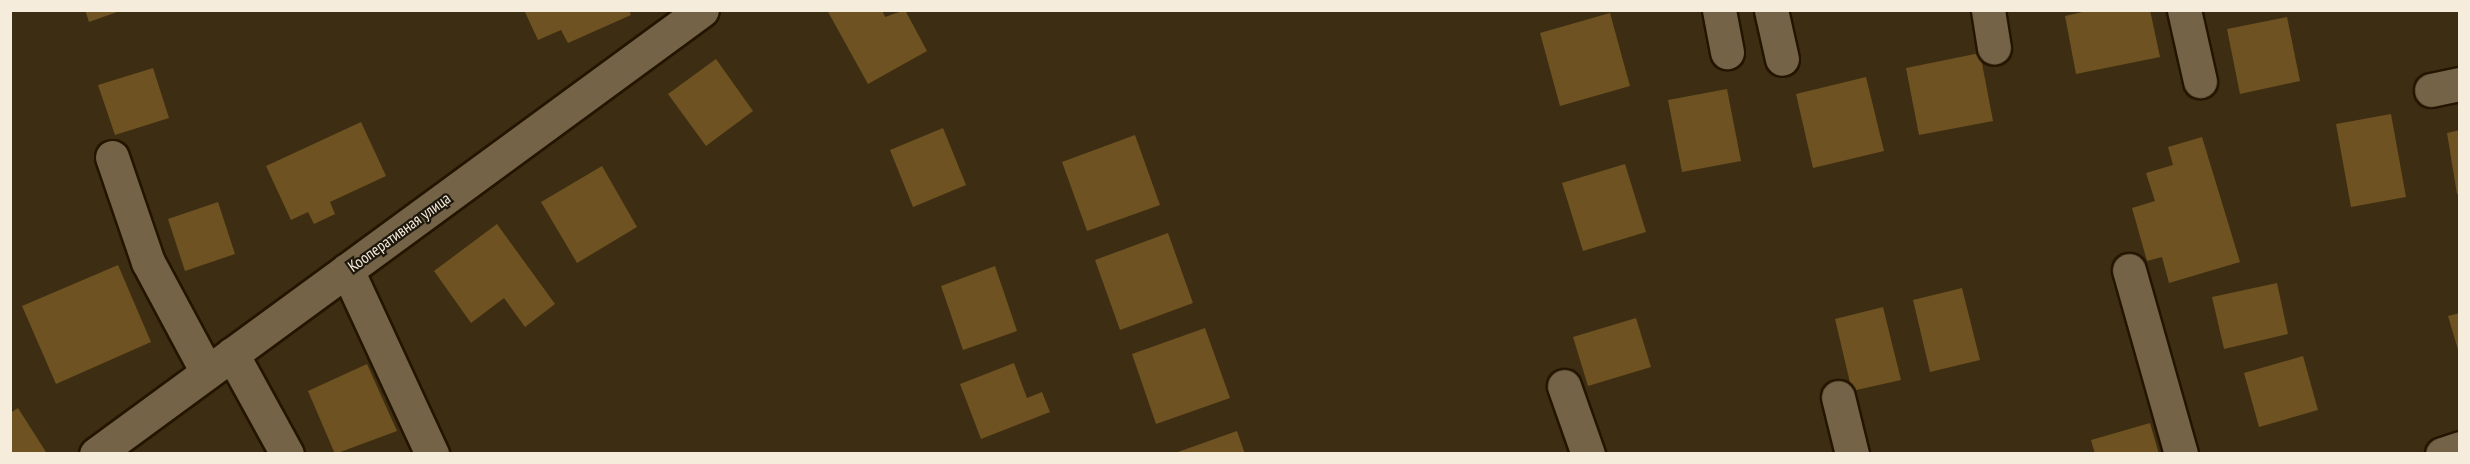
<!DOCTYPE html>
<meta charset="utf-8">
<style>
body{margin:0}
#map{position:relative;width:2470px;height:464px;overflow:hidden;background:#3d2d12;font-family:"PT Sans Narrow",sans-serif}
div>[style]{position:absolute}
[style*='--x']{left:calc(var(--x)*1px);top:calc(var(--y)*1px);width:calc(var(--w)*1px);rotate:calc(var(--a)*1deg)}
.building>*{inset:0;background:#6e5221}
.roads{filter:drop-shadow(2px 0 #231500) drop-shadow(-2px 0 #231500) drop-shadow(0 2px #231500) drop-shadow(0 -2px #231500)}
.minor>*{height:33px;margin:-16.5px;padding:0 16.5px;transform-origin:16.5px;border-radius:16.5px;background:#756348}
span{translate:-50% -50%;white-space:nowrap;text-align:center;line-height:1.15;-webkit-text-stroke:4.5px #1e170c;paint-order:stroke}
.street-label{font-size:16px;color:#f6ecdc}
.frame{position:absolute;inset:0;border:12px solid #f6ecdc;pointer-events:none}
</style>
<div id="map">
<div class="building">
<i style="clip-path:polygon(85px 10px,120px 10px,120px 11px,89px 22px)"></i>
<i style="clip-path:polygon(524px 10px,629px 10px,631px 15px,568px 43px,561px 30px,538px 40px)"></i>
<i style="clip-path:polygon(827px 10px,882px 10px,885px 17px,905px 10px,927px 51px,868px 84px)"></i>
<i style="clip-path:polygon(2091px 10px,2150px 10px,2160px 57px,2076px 74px,2065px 16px)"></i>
<i style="clip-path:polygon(1610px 13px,1630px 86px,1560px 106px,1540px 33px)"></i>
<i style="clip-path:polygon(2287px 17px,2300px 81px,2240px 94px,2227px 29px)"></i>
<i style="clip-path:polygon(1980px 53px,1993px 121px,1919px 135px,1906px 68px)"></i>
<i style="clip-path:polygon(716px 59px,753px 111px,706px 146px,668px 94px)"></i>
<i style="clip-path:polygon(153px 68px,169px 118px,115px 135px,98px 85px)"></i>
<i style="clip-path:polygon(1866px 77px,1884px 151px,1813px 168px,1796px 94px)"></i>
<i style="clip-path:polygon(1727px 89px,1741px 161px,1682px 172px,1668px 100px)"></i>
<i style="clip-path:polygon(2391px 114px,2406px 197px,2351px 207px,2336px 124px)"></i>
<i style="clip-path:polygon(361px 122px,386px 176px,330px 202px,335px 214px,314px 224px,308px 212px,291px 220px,266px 166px)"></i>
<i style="clip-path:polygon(943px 128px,966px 185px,913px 207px,890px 150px)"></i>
<i style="clip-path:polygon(2460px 130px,2460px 193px,2457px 194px,2447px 133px)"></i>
<i style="clip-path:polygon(1135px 135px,1160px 205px,1087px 231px,1062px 162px)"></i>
<i style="clip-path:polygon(2202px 137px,2240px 262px,2169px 283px,2162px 257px,2147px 261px,2132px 208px,2155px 201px,2146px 173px,2173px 165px,2168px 147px)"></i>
<i style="clip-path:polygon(1625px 164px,1646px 232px,1583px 251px,1562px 183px)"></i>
<i style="clip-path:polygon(602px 166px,637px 227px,577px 263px,541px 202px)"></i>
<i style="clip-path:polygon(218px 202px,235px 254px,185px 271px,168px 219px)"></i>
<i style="clip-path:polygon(497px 224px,555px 304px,525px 327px,504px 298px,471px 323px,434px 271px)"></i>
<i style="clip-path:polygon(1168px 233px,1193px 303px,1120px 330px,1095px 260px)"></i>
<i style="clip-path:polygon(118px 265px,151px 342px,56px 384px,22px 306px)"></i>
<i style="clip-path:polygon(995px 266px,1017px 331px,963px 350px,941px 286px)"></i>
<i style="clip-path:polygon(2277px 283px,2288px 334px,2224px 349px,2212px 297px)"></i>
<i style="clip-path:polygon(1962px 288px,1980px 360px,1930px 372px,1913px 300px)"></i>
<i style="clip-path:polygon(1883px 307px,1901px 380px,1852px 391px,1835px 319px)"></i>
<i style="clip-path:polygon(2460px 313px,2460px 353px,2459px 353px,2448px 316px)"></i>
<i style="clip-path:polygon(1636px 318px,1651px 367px,1588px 386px,1573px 337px)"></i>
<i style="clip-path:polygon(1205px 328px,1230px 398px,1156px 424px,1132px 354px)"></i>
<i style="clip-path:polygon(2303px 356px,2318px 410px,2259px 427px,2244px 373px)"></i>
<i style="clip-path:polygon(1014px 363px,1027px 398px,1042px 392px,1050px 412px,981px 439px,960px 384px)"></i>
<i style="clip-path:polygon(367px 364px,397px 431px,335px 454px,308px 391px)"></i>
<i style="clip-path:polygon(18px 408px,46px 452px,45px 454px,10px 454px,10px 413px)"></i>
<i style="clip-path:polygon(2150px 423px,2159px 454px,2095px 454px,2091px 440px)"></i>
<i style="clip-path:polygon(1237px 431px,1245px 454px,1175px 454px,1175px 453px)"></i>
</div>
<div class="roads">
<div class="minor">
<i style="--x:1719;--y:10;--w:43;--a:79.2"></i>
<i style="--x:1771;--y:10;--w:50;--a:77.3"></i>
<i style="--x:1988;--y:10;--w:38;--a:81"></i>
<i style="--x:2184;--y:10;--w:73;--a:77.3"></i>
<i style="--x:2431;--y:90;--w:30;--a:-12"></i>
<i style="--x:112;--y:157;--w:111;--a:71.1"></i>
<i style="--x:148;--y:262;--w:125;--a:61.8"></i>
<i style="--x:347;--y:270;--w:203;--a:65.2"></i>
<i style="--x:2129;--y:270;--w:191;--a:74.2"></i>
<i style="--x:232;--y:354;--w:114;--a:61.2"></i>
<i style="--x:1564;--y:386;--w:72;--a:70.6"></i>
<i style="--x:1838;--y:397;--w:59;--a:76.2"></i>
<i style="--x:96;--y:454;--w:751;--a:-36.23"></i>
<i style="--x:2442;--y:454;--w:19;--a:-18"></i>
</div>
</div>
<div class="street-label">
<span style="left:399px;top:232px;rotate:-36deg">Кооперативная улица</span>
</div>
<div class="frame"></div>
</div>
